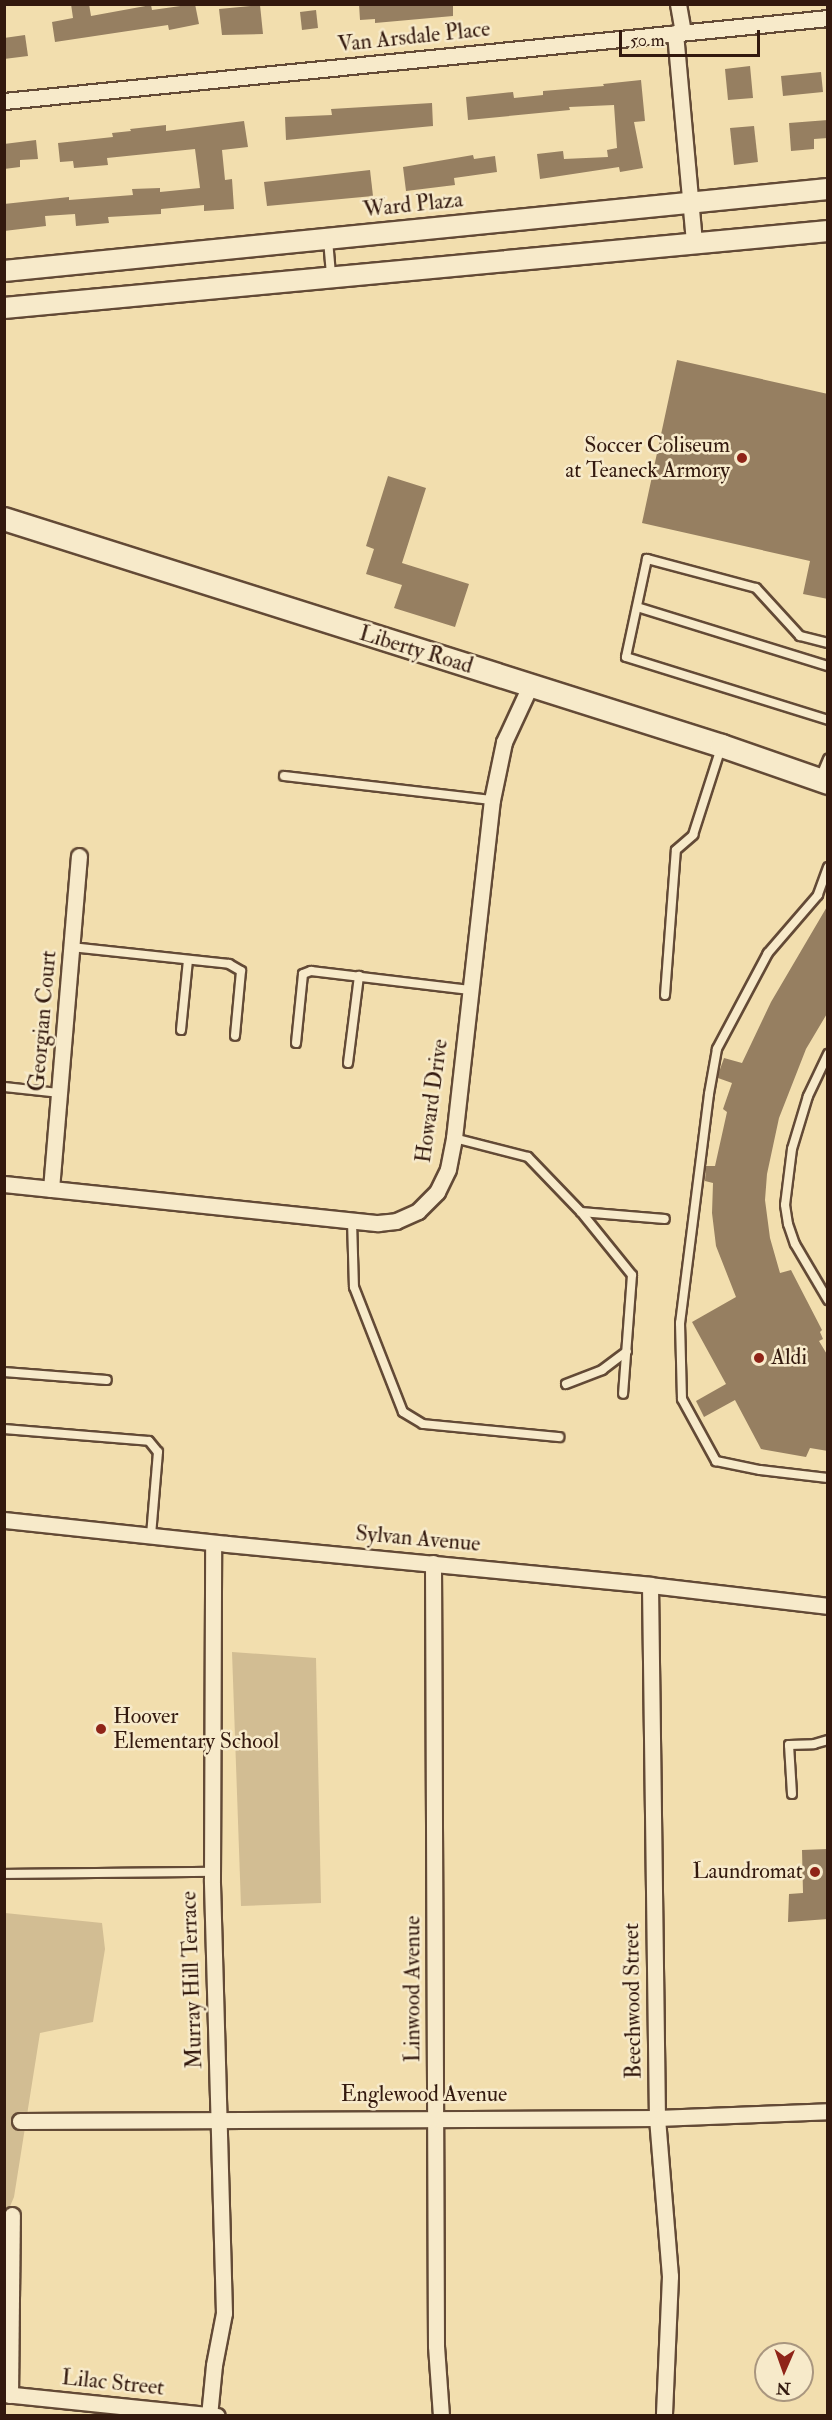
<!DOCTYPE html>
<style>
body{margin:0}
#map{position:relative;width:832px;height:2420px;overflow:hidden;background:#f2deae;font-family:"IM FELL Double Pica",serif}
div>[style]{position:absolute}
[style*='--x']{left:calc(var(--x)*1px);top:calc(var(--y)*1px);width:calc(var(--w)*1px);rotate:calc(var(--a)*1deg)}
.green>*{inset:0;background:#d2bd93}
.building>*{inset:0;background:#967f61}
.roads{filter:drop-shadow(2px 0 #634a36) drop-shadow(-2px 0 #634a36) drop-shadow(0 2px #634a36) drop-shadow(0 -2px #634a36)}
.service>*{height:8px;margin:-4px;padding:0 4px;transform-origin:4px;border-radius:4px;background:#f7eaca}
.minor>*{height:15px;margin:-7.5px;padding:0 7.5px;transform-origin:7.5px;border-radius:7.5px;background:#f7eaca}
.tertiary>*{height:20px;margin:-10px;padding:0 10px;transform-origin:10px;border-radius:10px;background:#f7eaca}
.secondary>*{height:22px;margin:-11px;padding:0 11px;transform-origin:11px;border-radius:11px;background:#f7eaca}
.dots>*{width:16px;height:16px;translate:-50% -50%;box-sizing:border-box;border:3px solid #f7eaca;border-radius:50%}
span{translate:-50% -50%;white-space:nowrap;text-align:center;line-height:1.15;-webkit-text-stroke:5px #f7eaca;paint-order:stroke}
.street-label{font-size:22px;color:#33190e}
.poi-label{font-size:22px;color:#33190e}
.right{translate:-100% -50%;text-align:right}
.left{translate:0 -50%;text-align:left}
.frame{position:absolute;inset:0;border:6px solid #33190e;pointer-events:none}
.north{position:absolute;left:754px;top:2342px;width:60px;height:60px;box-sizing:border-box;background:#f7eaca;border:2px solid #a9967f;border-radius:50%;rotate:182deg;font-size:16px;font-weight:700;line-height:24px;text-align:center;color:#33190e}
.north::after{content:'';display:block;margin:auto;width:21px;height:27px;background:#8f2418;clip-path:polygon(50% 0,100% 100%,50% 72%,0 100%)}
.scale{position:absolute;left:619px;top:30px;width:141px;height:27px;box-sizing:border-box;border:3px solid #33190e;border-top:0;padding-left:8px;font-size:18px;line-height:21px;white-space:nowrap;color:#33190e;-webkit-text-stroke:4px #f7eaca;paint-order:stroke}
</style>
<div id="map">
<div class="green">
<i style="clip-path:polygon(232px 1652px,316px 1658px,321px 1903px,241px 1906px)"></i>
<i style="clip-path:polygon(5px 1913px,102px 1923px,105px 1949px,93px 2022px,40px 2033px,14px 2197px,5px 2218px)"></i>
</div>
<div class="building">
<i style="clip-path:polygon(71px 4px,89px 4px,91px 16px,151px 5px,152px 10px,195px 4px,199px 24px,169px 30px,168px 25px,55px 42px,52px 22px,73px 18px)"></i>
<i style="clip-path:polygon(359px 4px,453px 4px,453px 16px,375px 23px,375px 19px,360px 20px)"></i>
<i style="clip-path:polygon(260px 5px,263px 34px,222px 35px,219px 9px)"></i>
<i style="clip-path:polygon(316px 10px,318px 28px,302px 30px,300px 12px)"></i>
<i style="clip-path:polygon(25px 35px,28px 56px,4px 59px,4px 38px)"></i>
<i style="clip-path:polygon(750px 66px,753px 98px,728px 100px,725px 69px)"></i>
<i style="clip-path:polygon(821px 72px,823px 92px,783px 96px,781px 76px)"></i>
<i style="clip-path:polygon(641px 80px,645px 121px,634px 122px,643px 168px,620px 172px,619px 167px,540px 179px,537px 154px,563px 151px,564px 159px,608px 157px,607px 150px,617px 148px,614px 105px,569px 107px,570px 110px,468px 120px,466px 97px,513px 92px,514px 98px,543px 95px,543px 91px,604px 86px,603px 84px)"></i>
<i style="clip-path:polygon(432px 103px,433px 126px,286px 140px,285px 117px,332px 115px,331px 109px)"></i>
<i style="clip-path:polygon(828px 120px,828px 138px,814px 139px,814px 149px,791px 151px,789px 123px)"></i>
<i style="clip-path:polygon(244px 121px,248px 147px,222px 150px,225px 180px,232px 179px,234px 209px,204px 211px,204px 205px,161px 209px,161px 214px,108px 217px,109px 223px,76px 226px,75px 214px,45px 216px,46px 226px,4px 231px,4px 204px,69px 197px,69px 200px,133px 195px,132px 189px,160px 188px,160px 192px,200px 188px,195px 149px,107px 158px,108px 165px,74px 168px,73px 161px,60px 162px,58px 143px,113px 137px,112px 133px,131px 131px,130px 129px,166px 125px,166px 131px)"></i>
<i style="clip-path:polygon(754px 126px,758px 162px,734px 165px,730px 128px)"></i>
<i style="clip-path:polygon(36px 140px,38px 159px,20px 160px,20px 167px,4px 169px,4px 144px)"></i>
<i style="clip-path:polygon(473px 155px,474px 159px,495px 156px,497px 172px,454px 178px,455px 185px,406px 191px,403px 167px)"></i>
<i style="clip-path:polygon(370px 170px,373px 196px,267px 206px,264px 182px)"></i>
<i style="clip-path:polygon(677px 360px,828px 394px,828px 599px,803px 594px,810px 561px,642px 523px)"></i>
<i style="clip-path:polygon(388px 476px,426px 488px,402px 563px,469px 584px,455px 627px,394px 608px,402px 585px,366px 574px,374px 549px,366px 546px)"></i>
<i style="clip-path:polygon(828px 905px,828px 1012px,806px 1049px,779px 1118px,767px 1174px,765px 1200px,770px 1238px,780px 1273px,791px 1270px,822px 1330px,820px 1332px,823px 1339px,819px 1341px,828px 1356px,828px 1451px,810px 1448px,806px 1457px,761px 1449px,735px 1400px,704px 1417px,696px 1401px,726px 1384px,692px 1322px,736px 1297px,716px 1246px,712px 1213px,713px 1183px,705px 1181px,706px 1166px,715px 1166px,727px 1112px,723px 1109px,732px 1083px,718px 1078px,719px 1072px,724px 1058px,742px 1063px,771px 1002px)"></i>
<i style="clip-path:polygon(828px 1849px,828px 1919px,788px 1922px,789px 1894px,803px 1893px,802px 1850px)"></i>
</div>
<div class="roads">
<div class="service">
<i style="--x:328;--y:240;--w:36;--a:85"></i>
<i style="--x:637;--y:607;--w:200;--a:17.2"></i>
<i style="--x:828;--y:643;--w:29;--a:-166"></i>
<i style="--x:800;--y:636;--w:65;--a:-132.5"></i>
<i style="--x:756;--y:588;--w:113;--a:-165.1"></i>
<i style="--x:647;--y:559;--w:100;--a:102.1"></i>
<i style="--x:626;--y:657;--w:212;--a:17.3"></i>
<i style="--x:284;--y:776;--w:209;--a:6.6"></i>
<i style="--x:820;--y:778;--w:21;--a:-67"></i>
<i style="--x:828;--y:867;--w:30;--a:110"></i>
<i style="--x:818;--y:895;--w:77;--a:130.8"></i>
<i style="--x:768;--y:953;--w:109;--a:118"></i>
<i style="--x:717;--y:1049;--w:46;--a:100.1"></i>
<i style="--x:709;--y:1094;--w:231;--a:97.2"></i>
<i style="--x:680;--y:1323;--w:76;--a:88.5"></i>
<i style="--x:682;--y:1399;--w:71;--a:61.3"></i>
<i style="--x:716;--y:1461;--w:45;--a:11.6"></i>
<i style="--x:760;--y:1470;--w:68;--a:6.7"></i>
<i style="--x:71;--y:947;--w:159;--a:6.1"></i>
<i style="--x:229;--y:964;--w:14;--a:30"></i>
<i style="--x:241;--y:971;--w:65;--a:95.3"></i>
<i style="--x:665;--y:995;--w:145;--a:-85.7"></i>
<i style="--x:676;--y:850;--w:23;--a:-41"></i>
<i style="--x:693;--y:835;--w:91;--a:-72.2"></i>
<i style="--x:181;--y:1030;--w:70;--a:-84.3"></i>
<i style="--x:296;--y:1043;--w:69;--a:-84.2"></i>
<i style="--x:303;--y:974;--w:9;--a:-21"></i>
<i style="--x:311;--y:971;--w:160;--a:6.8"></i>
<i style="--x:828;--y:1054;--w:47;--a:115.5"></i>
<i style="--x:808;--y:1096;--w:55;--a:106.8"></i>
<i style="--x:792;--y:1149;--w:56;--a:97.1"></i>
<i style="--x:785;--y:1205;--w:19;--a:81"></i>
<i style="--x:788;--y:1224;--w:21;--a:71"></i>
<i style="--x:795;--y:1244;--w:65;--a:59.5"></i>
<i style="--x:348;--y:1063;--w:88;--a:-82.8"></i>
<i style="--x:4;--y:1087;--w:55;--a:6.2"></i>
<i style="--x:454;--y:1138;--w:76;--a:14.4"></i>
<i style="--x:528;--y:1157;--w:76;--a:46.1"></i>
<i style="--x:581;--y:1212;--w:84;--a:4.8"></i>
<i style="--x:581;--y:1212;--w:81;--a:51"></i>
<i style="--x:632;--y:1275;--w:119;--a:94.3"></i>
<i style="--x:352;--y:1221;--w:66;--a:88.3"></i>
<i style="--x:354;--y:1287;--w:134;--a:68.6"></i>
<i style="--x:403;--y:1412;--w:23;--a:31"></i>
<i style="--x:423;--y:1424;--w:137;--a:5.5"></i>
<i style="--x:4;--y:1372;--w:103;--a:4.4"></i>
<i style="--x:566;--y:1384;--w:39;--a:-21"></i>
<i style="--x:602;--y:1370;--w:31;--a:-37"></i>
<i style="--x:4;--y:1429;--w:145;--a:4.7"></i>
<i style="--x:149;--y:1441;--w:14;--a:51"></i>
<i style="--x:158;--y:1452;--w:84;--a:94.8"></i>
<i style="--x:792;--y:1794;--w:49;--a:-93.5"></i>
<i style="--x:789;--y:1745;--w:25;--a:-2"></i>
<i style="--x:814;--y:1744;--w:15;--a:-16"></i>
<i style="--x:4;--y:1874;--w:208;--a:-0.6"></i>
</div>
<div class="minor">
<i style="--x:678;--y:4;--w:28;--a:80"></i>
<i style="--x:675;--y:33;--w:211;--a:84.8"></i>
<i style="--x:4;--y:101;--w:828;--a:-5.75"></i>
<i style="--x:4;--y:1184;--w:376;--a:6"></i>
<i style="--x:378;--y:1223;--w:18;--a:-6"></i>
<i style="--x:396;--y:1221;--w:24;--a:-24"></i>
<i style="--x:418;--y:1211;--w:27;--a:-45"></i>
<i style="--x:437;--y:1192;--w:25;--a:-64"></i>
<i style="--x:448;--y:1169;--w:32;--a:-79"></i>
<i style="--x:454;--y:1138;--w:340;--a:-83.6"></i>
<i style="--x:492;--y:800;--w:59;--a:-78.3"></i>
<i style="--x:504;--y:742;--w:62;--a:-65.1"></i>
<i style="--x:51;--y:1189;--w:334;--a:-85.2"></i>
<i style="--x:4;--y:1520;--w:224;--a:6.1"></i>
<i style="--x:227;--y:1544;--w:425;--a:5.5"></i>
<i style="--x:650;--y:1585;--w:179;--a:6.7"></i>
<i style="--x:433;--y:1563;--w:783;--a:89.78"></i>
<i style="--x:436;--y:2346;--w:70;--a:85.9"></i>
<i style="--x:650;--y:1585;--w:533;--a:89.25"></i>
<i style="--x:657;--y:2118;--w:159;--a:85.3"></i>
<i style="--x:670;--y:2276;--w:140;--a:92.5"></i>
<i style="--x:20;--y:2121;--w:637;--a:-0.27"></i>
<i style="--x:657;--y:2118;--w:171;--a:-2.3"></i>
<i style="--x:4;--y:2394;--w:214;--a:5.9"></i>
<i style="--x:10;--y:2395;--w:180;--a:-89.4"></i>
<i style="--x:209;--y:2416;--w:51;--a:-84.4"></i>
<i style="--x:214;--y:2365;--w:53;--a:-79.1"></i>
<i style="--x:224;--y:2313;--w:434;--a:-91.6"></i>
<i style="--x:212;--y:1879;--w:336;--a:-89.8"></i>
</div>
<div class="tertiary">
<i style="--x:4;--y:271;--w:828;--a:-5.68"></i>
<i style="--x:4;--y:308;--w:828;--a:-5.34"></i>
</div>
<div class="secondary">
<i style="--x:4;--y:519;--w:753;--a:17.54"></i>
<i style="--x:722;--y:746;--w:112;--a:19.2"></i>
</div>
</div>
<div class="dots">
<i style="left:742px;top:458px;background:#8f2418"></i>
<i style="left:759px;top:1358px;background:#8f2418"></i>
<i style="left:101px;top:1729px;background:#8f2418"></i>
<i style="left:815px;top:1872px;background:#8f2418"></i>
</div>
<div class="street-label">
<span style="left:414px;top:37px;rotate:-6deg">Van Arsdale Place</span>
<span style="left:413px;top:205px;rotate:-6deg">Ward Plaza</span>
<span style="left:416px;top:650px;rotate:17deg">Liberty Road</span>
<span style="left:43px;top:1021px;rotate:-85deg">Georgian Court</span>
<span style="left:432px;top:1101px;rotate:-82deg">Howard Drive</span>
<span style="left:418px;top:1539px;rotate:5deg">Sylvan Avenue</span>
<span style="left:192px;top:1980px;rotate:-92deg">Murray Hill Terrace</span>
<span style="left:413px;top:1989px;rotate:-90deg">Linwood Avenue</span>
<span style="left:633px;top:2001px;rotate:-91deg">Beechwood Street</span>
<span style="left:424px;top:2095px">Englewood Avenue</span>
<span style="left:113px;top:2383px;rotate:6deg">Lilac Street</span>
</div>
<div class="poi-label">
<span class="right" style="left:730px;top:458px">Soccer Coliseum<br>at Teaneck Armory</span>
<span class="left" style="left:771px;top:1358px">Aldi</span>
<span class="left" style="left:113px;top:1729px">Hoover<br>Elementary School</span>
<span class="right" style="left:803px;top:1872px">Laundromat</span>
</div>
<div class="frame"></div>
<div class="north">N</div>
<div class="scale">50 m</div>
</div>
